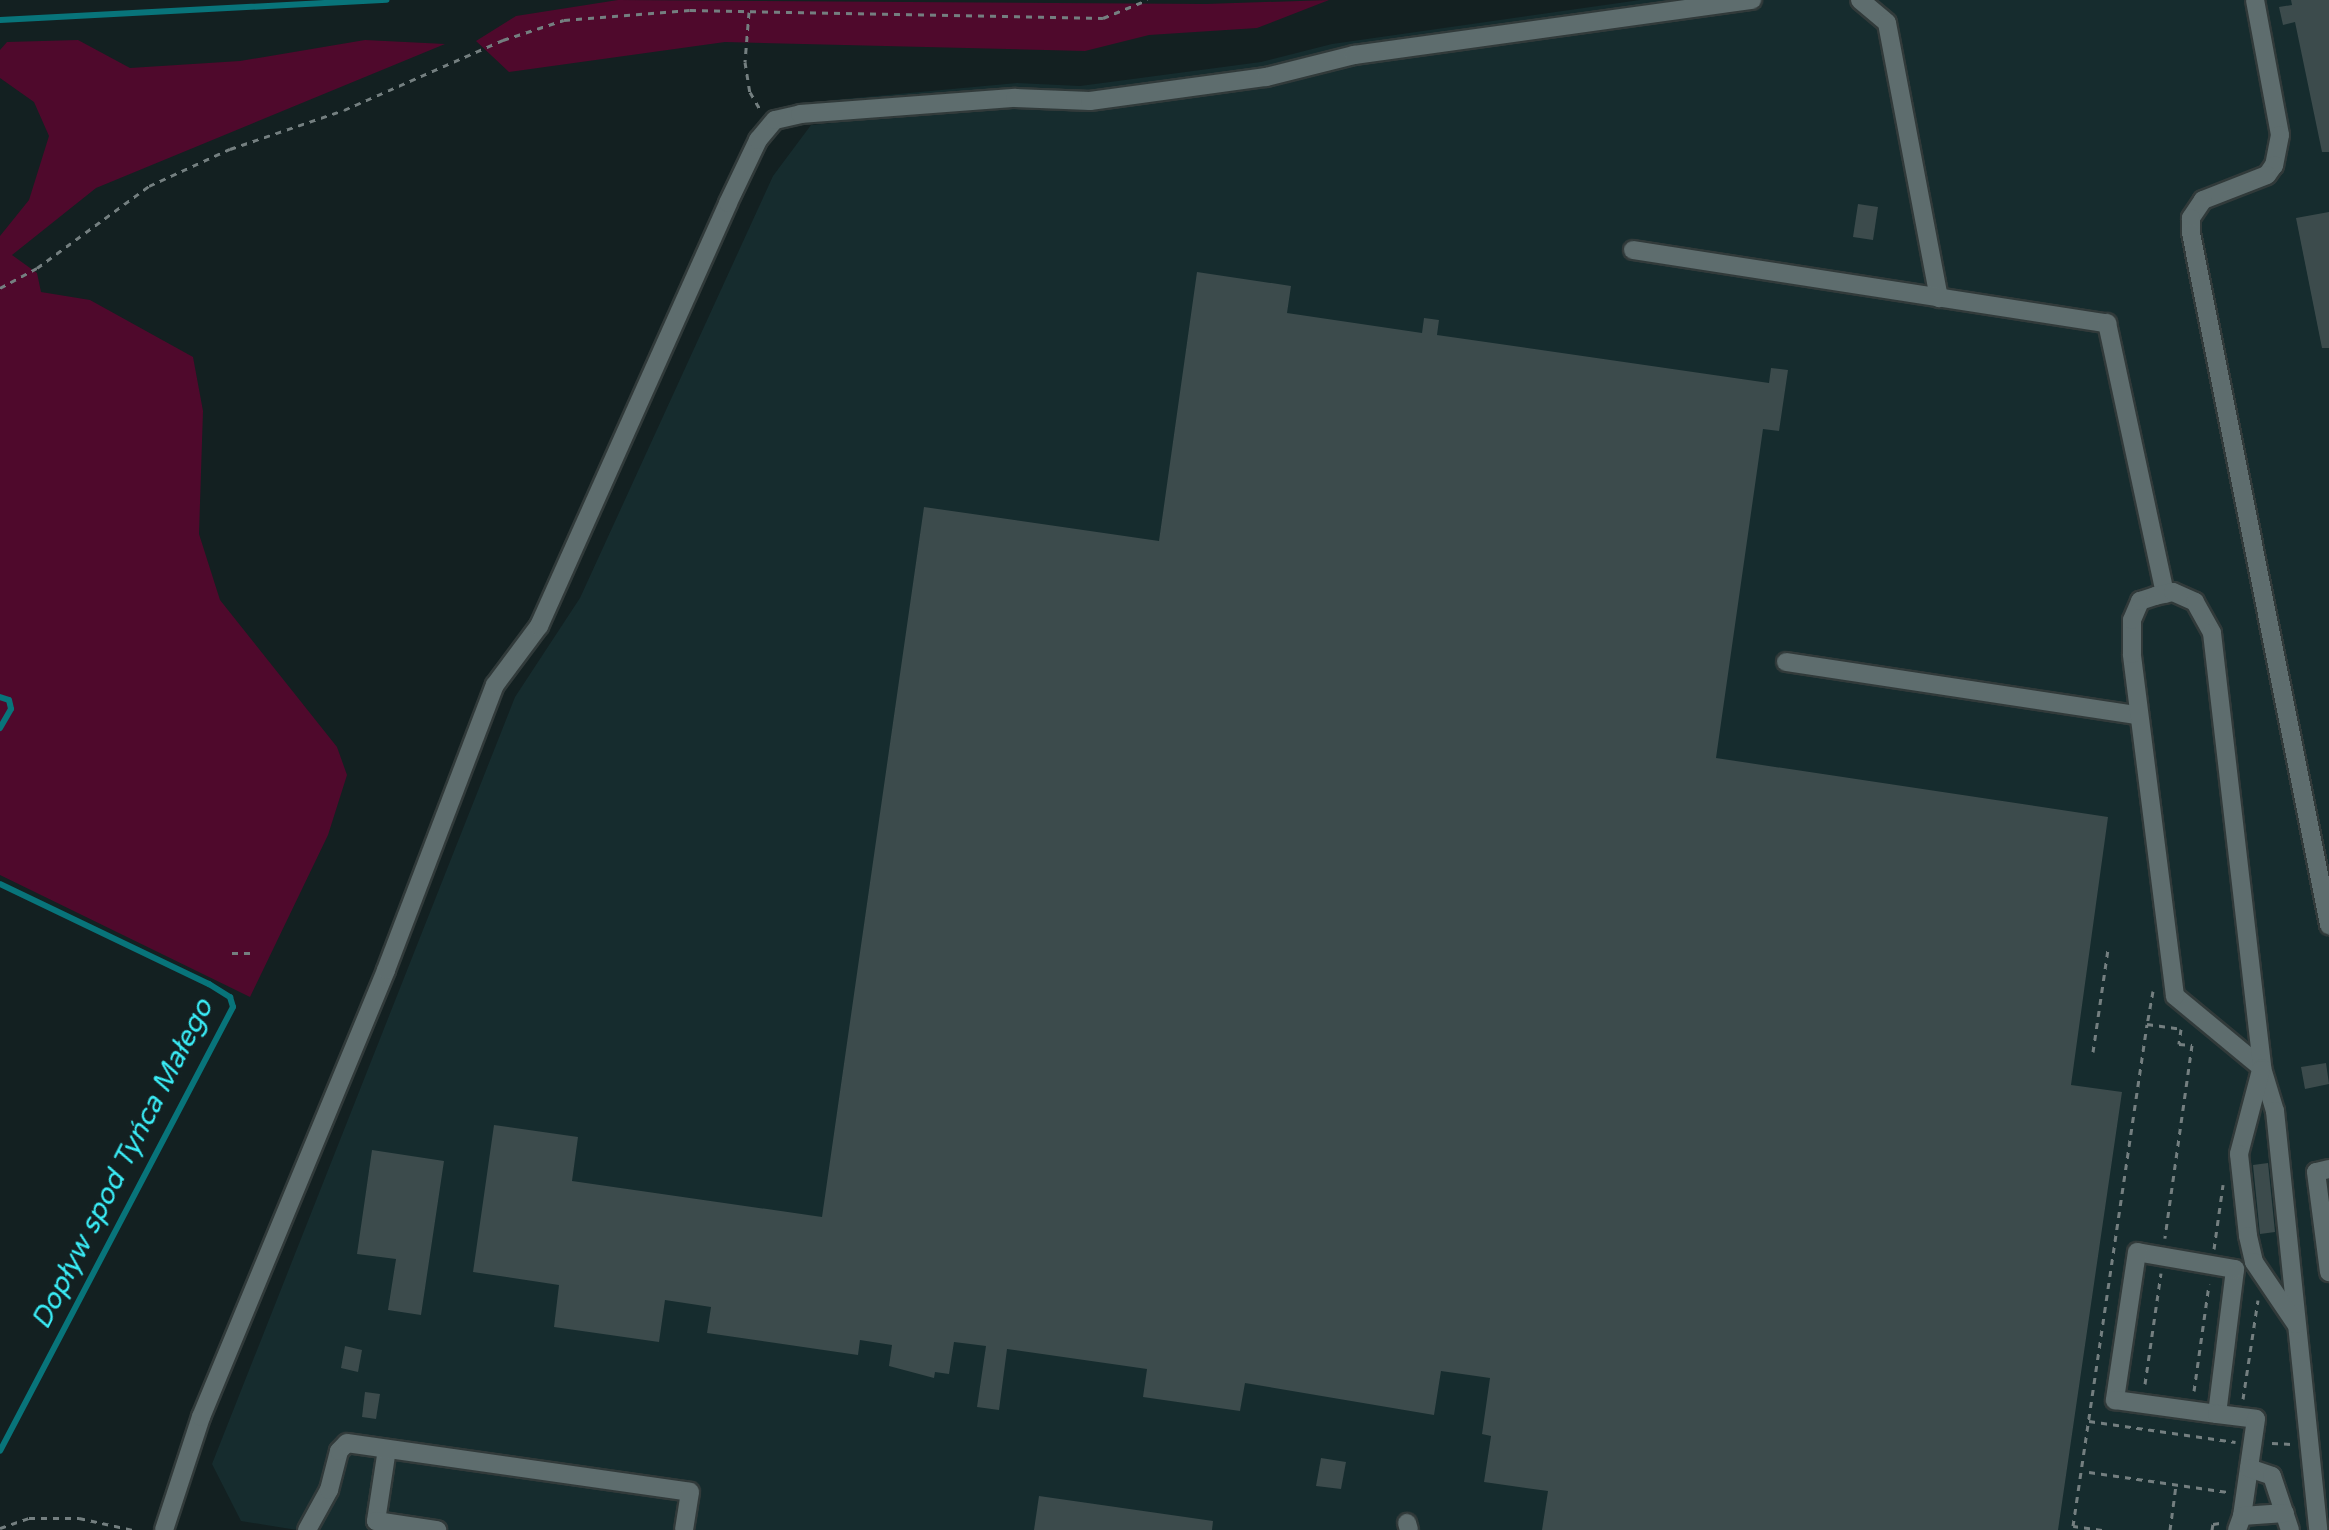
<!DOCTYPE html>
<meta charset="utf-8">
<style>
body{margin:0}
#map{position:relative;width:2329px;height:1530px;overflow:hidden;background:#132021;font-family:"Varela Round",sans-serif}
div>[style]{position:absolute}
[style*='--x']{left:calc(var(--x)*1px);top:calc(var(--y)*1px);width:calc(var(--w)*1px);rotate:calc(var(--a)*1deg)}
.built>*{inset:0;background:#162c2e}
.green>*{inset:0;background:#4f092c}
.stream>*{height:6px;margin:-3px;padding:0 3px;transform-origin:3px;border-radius:3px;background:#08747a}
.building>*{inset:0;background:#3c4b4c}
.path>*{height:3px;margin-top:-1.5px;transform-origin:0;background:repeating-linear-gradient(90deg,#747f80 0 6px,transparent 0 12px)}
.roads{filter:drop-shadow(2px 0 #313a3a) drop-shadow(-2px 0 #313a3a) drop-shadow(0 2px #313a3a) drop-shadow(0 -2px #313a3a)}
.minor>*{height:18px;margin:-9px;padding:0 9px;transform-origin:9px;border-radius:9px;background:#5e6d6e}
span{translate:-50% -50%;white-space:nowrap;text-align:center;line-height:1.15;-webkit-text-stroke:8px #132021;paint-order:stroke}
.water-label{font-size:28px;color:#3aecf6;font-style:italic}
</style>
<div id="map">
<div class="built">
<i style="clip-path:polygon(1640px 0,2329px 0,2329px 1530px,297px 1530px,241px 1521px,212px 1464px,515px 697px,580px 598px,773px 176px,811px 125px,831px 123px,833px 100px,1017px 83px,1080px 86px,1261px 62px,1332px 44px)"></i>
</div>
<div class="green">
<i style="clip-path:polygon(618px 0,1206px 4px,1329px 0,1257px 28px,1149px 35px,1085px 51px,725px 42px,509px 72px,476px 41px,516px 16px)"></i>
<i style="clip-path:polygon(78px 40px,130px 68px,240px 61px,365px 40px,445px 44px,96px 188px,12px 255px,37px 273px,41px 292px,90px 300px,193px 357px,203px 411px,199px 534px,220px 600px,337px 747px,347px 775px,328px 835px,250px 997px,0 875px,0 236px,29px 200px,49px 136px,34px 102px,0 78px,0 50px,7px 42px)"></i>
</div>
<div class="stream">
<i style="--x:0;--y:20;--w:387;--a:-3"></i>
<i style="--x:0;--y:697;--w:9;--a:18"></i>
<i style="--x:9;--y:700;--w:9;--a:77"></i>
<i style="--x:11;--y:709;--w:22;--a:120"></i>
<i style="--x:0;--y:884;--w:232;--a:25.6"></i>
<i style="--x:209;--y:984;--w:25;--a:32"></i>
<i style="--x:230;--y:997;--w:10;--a:73"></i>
<i style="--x:233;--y:1007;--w:501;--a:117.69"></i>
</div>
<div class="building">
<i style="clip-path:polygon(2291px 0,2329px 0,2329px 152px,2322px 152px,2295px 22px,2283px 25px,2279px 7px,2292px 5px)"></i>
<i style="clip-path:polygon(1858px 204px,1878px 207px,1873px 240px,1853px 237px)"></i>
<i style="clip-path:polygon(2329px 212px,2329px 348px,2322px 348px,2296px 218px)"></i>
<i style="clip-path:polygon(1197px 272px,1291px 286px,1287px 313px,1422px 333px,1424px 318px,1439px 320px,1437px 335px,1769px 383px,1771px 368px,1788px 370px,1779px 431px,1763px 429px,1716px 758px,2108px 817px,2071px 1085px,2122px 1092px,2058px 1530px,1542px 1530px,1548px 1491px,1484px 1482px,1491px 1436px,1482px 1434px,1490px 1378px,1441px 1371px,1434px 1415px,1245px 1383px,1240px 1411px,1143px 1397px,1147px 1369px,1007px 1349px,999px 1410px,977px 1407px,986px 1346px,954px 1342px,949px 1374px,935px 1372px,934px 1378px,889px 1366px,892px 1345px,860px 1340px,858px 1355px,707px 1333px,711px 1307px,665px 1300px,659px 1342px,554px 1327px,559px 1285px,473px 1272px,494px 1125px,578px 1137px,572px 1181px,822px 1217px,924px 507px,1159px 541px)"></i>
<i style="clip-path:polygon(2326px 1063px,2329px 1084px,2305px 1089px,2301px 1067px)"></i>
<i style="clip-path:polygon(372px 1150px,444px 1161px,421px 1315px,388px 1310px,396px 1259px,357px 1254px)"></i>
<i style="clip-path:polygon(2268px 1163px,2275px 1232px,2260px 1234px,2253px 1165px)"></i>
<i style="clip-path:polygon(345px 1346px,362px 1350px,358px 1372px,341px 1368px)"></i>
<i style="clip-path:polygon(365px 1392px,380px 1394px,376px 1419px,362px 1417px)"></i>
<i style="clip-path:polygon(1321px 1458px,1346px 1462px,1341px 1489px,1316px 1486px)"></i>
<i style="clip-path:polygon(1039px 1496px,1213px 1521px,1212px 1530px,1034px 1530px)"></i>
</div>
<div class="path">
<i style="--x:749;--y:12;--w:50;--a:94.6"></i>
<i style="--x:745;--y:62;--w:30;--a:81"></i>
<i style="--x:750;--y:92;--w:20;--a:60"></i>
<i style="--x:0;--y:288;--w:42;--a:-28.4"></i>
<i style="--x:37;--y:268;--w:139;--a:-36.2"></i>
<i style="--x:149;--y:186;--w:89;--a:-24.6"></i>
<i style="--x:230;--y:149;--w:120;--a:-18.9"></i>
<i style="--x:344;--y:110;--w:174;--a:-23.8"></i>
<i style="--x:503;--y:40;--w:64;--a:-18.2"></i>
<i style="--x:564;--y:20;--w:126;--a:-4.5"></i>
<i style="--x:690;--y:10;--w:413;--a:1.1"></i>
<i style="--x:1103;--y:18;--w:48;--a:-22.2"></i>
<i style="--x:232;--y:953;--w:18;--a:0"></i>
<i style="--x:2153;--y:991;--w:34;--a:100"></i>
<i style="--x:2147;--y:1024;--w:34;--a:8"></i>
<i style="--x:2181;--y:1029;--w:15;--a:98"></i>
<i style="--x:2179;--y:1044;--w:13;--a:4"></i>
<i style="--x:2192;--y:1045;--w:195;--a:98"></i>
<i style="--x:2093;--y:1052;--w:104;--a:-81.7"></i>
<i style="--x:2214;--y:1249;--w:65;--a:-82"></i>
<i style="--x:2145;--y:1384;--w:112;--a:-81.8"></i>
<i style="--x:2194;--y:1391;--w:108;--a:-82"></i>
<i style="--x:2243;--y:1399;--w:100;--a:-81.4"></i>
<i style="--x:2089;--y:1421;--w:148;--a:8.2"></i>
<i style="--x:2272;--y:1443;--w:20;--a:3"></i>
<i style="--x:2089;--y:1472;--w:140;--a:8.2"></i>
<i style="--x:0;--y:1528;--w:31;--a:-19"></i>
<i style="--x:29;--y:1518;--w:50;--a:0"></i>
<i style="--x:79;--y:1518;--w:55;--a:12.5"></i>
<i style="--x:2102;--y:1530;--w:29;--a:-172"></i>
<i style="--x:2073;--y:1526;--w:507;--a:-81.61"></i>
<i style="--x:2170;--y:1530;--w:45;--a:-82.4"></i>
<i style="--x:2212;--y:1530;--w:6;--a:-81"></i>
<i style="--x:2213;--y:1524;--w:7;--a:-8"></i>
</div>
<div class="roads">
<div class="minor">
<i style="--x:1860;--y:0;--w:35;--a:40"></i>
<i style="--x:1887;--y:23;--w:280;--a:79.3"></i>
<i style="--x:2255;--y:0;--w:137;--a:79.5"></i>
<i style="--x:2280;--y:135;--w:31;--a:101"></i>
<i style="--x:2274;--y:165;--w:12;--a:125"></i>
<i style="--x:2267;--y:175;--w:69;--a:158.7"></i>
<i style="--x:2203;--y:200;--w:22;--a:124"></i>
<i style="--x:2191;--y:218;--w:15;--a:90"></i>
<i style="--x:2191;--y:233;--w:706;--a:78.72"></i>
<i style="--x:1633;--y:250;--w:480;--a:8.8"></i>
<i style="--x:2107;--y:323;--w:277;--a:77.9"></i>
<i style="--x:1786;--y:662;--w:354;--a:8.6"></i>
<i style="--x:2262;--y:1068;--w:113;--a:-140.4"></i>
<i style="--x:2175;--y:996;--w:345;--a:-97.2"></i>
<i style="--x:2132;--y:654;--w:34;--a:-90"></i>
<i style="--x:2132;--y:620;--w:21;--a:-67"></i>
<i style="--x:2140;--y:601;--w:16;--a:-18"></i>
<i style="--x:2155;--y:596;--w:18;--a:-13"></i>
<i style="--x:2173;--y:592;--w:24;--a:24"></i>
<i style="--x:2195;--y:602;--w:35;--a:61"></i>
<i style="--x:2212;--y:633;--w:438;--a:83.4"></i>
<i style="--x:2262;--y:1068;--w:45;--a:73.2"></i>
<i style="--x:2275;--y:1111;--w:421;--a:84.1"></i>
<i style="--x:2261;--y:1070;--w:87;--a:104.7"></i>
<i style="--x:2239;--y:1154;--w:82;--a:83.7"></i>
<i style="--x:2248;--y:1236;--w:27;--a:77"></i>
<i style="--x:2254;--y:1262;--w:75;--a:55.9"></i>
<i style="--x:2329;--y:1169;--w:13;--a:167"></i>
<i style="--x:2316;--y:1172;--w:101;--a:82.6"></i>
<i style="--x:2217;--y:1414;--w:146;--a:-82.9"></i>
<i style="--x:2235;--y:1269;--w:99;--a:-170.2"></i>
<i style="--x:2137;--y:1252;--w:150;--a:98.5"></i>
<i style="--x:2115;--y:1400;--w:103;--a:7.8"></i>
<i style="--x:2217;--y:1414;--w:39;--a:7"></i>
<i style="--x:2256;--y:1419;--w:98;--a:98.2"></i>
<i style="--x:387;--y:1449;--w:73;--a:98.7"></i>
<i style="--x:376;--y:1521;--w:62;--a:8.4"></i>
<i style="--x:2249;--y:1468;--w:24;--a:19"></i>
<i style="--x:2272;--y:1476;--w:57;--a:71.6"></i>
<i style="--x:1407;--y:1523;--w:7;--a:74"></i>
<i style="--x:164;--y:1530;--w:119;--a:-71.9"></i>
<i style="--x:201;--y:1417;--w:484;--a:-67.5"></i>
<i style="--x:386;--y:970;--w:305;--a:-69.1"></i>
<i style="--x:495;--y:685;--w:74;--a:-53.3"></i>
<i style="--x:539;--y:626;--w:463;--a:-65.9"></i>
<i style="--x:728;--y:203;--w:70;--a:-64.5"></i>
<i style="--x:758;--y:140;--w:26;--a:-50"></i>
<i style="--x:775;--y:120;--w:26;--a:-13"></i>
<i style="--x:800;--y:114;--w:216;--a:-4.3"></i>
<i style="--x:1015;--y:98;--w:75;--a:2.3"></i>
<i style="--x:1090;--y:101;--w:178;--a:-7.8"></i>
<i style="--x:1266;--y:77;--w:91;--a:-14"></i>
<i style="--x:1354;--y:55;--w:402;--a:-7.9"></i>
<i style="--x:307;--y:1530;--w:46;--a:-61.2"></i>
<i style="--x:329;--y:1490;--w:40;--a:-75.6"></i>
<i style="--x:339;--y:1451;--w:11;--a:-45"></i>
<i style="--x:347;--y:1443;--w:346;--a:8.1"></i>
<i style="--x:690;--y:1492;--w:38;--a:99"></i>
<i style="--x:2237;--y:1530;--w:15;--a:-70"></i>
<i style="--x:2242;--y:1516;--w:43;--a:-4"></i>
</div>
</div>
<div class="water-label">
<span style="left:122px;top:1164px;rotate:-63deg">Dopływ spod Tyńca Małego</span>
</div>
</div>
